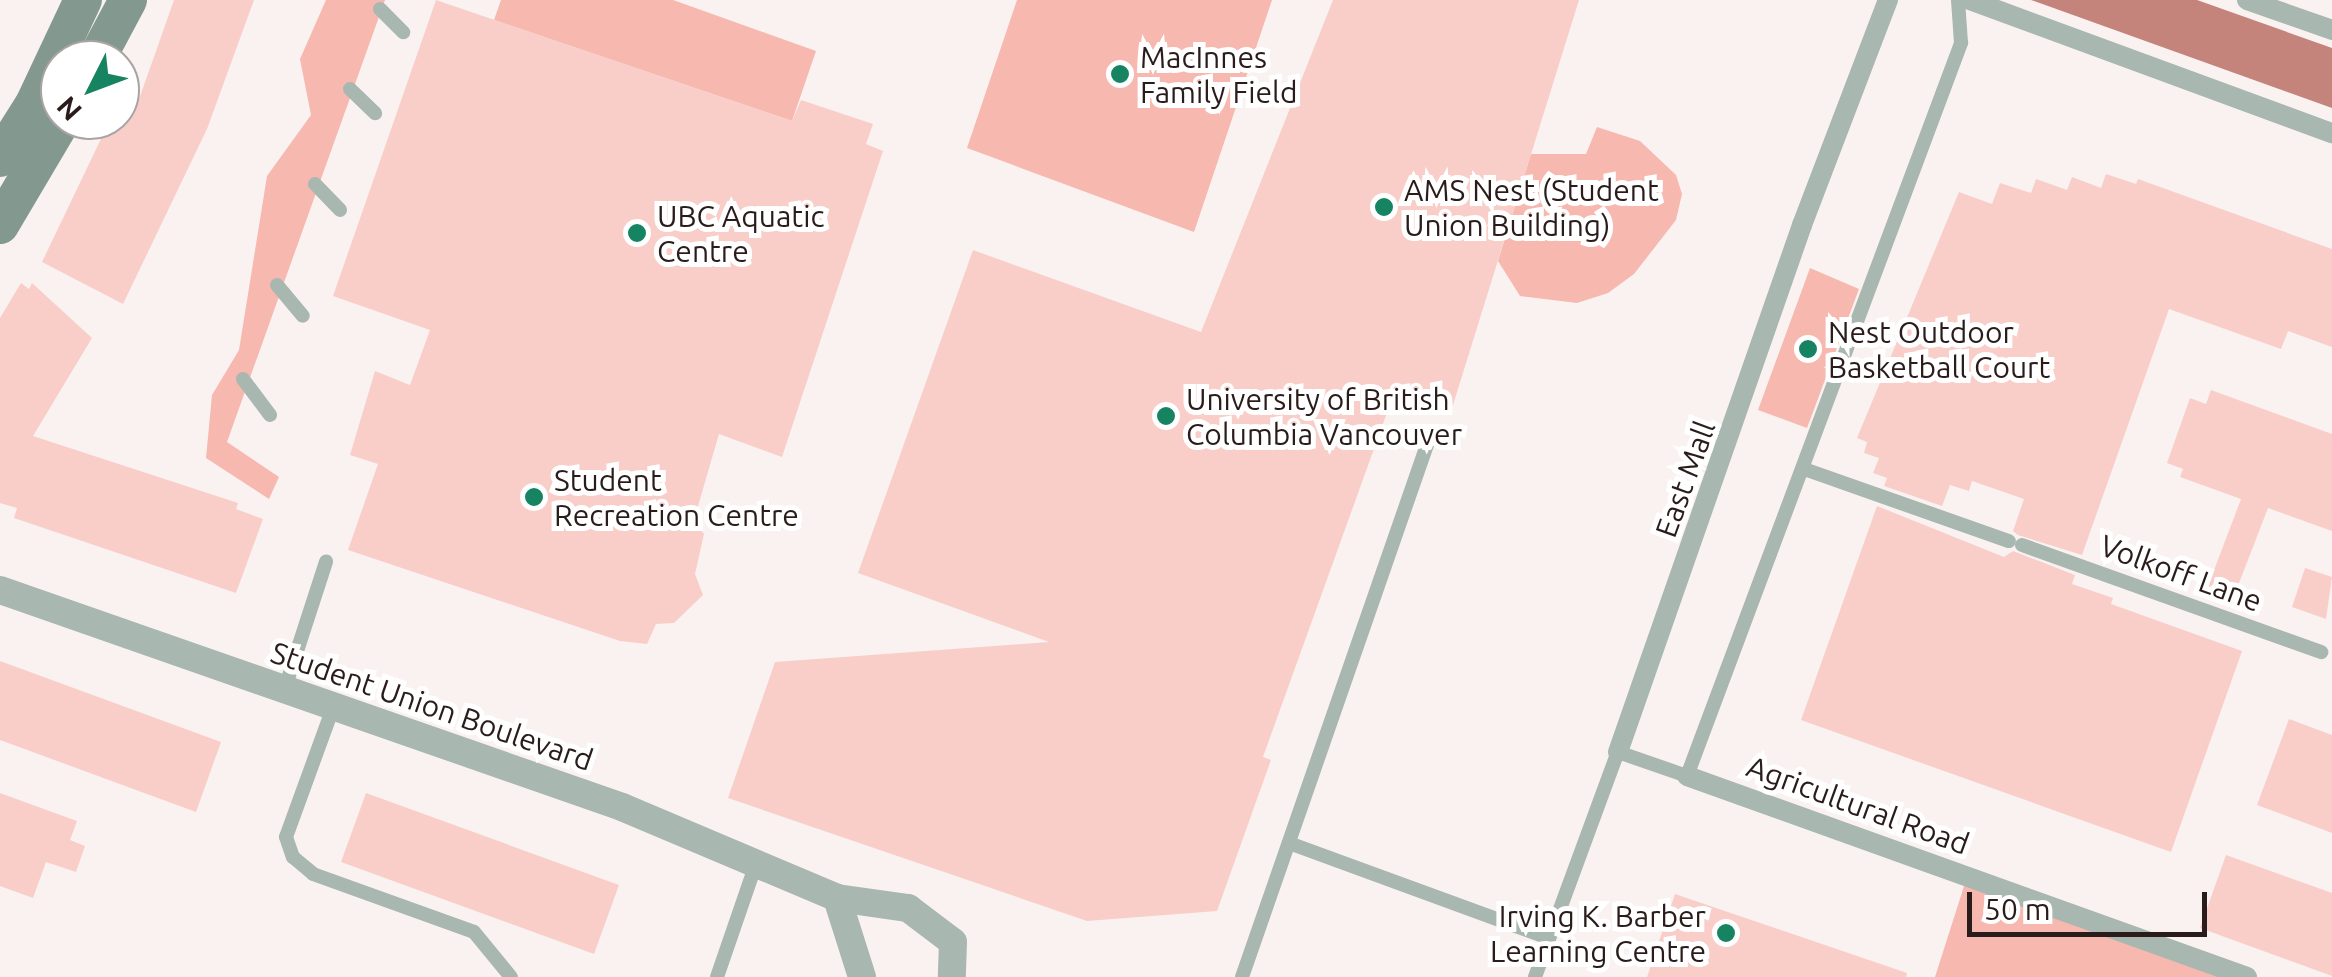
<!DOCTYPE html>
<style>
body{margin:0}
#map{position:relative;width:2332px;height:977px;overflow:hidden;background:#faf2f1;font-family:Ubuntu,sans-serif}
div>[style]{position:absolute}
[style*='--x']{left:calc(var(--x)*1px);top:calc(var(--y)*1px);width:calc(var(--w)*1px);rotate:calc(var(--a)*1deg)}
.green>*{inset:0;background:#f6b8af}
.water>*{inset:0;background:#c4837b}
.building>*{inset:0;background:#f9cec8}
.service>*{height:14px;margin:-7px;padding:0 7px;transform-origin:7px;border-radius:7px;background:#a8b7b0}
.pedestrian>*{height:20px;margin:-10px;padding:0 10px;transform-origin:10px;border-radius:10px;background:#a8b7b0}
.minor>*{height:28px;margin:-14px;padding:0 14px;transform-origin:14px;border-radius:14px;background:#a8b7b0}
.secondary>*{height:38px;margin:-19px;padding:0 19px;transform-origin:19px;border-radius:19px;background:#83998f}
.dots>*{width:28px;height:28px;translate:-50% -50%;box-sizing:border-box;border:5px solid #fff;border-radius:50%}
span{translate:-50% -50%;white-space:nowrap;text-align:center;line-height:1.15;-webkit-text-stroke:10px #fff;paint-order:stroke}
.poi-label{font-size:30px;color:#291c1a}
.left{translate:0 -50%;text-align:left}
.right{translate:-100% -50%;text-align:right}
.street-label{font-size:30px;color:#291c1a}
.north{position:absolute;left:40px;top:40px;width:100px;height:100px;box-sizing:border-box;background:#fff;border:2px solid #a9a4a3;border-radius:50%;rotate:228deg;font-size:28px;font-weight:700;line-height:40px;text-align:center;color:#291c1a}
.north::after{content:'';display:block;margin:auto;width:35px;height:45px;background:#178461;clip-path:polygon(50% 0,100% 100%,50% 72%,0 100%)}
.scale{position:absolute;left:1967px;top:892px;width:240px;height:45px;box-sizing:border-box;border:5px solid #291c1a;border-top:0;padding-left:12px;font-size:30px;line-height:35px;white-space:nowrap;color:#291c1a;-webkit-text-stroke:8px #fff;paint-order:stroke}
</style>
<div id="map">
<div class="green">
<i style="clip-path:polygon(326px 0,385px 0,227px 442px,279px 477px,269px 499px,206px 458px,212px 395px,239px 350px,267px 176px,311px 115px,300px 59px)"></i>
<i style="clip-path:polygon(501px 0,673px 0,816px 51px,792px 121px,494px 20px)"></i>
<i style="clip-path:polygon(1017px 0,1272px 0,1194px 232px,967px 148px)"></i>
<i style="clip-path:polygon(1597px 127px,1640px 141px,1676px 175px,1682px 194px,1676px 220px,1634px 274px,1608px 293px,1577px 303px,1520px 296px,1498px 261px,1531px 154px,1586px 154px)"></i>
<i style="clip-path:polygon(1810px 268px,1859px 289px,1807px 428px,1758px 410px)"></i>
<i style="clip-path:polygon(1965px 883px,2225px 977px,1935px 977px)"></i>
</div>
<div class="water">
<i style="clip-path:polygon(2031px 0,2197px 0,2332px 48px,2332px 108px)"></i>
</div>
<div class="building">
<i style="clip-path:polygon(174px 0,254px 0,207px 129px,123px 304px,42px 262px,110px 120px,120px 120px,120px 94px,138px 102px)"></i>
<i style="clip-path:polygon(436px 0,792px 121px,801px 100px,873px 124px,866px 144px,883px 151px,782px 457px,719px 434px,694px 520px,704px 534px,695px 574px,703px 595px,674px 623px,656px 624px,647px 644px,620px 641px,348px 550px,378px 464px,350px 455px,375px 371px,410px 385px,430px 330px,333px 296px)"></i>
<i style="clip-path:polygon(1333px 0,1579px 0,1453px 405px,1397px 385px,1263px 757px,1271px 760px,1217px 911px,1087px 921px,728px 798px,775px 662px,1049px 642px,858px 573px,973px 250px,1201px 332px)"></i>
<i style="clip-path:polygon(2106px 174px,2136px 184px,2138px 179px,2332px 249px,2332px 347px,2288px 331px,2281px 349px,2169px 309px,2082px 555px,2018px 535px,2013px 531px,2024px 499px,1972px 481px,1969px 491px,1950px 485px,1942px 506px,1884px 486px,1887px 478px,1873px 473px,1879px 458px,1864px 453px,1867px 442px,1857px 438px,1959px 192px,1992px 204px,2000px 183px,2031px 193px,2036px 179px,2067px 190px,2072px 177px,2101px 188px)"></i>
<i style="clip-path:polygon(21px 283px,29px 289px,32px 283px,92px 338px,33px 436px,238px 503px,236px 509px,263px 519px,236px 593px,14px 518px,17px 508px,0 503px,0 318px)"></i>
<i style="clip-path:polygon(2211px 390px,2332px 434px,2332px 531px,2268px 508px,2234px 596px,2208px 586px,2241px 499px,2180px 477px,2183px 469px,2167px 463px,2190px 398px,2206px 404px)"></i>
<i style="clip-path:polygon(1877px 506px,2004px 557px,2013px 551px,2075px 575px,2072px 584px,2113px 598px,2111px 604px,2242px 651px,2171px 852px,1801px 720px)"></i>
<i style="clip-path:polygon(2305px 568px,2332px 577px,2326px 619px,2292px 607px)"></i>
<i style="clip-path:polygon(0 661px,221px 742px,196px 812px,0 740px)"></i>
<i style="clip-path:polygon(2289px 719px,2332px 735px,2332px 833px,2257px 805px)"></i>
<i style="clip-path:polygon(0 793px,77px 821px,70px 840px,85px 846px,76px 872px,46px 862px,33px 898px,0 886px)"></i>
<i style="clip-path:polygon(366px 793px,619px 885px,594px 954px,341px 862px)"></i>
<i style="clip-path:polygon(2226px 855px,2332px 893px,2332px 976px,2200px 928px)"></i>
<i style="clip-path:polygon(1675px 894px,1907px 973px,1906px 977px,1647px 977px)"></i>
</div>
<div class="service">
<i style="--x:380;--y:9;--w:33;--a:45"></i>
<i style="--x:350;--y:89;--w:35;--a:44"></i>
<i style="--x:315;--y:184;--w:36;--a:46"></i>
<i style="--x:277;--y:285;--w:40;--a:50"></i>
<i style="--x:243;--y:379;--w:45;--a:53.1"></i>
<i style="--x:1807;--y:470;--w:214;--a:19.4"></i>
<i style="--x:2022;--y:545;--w:318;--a:19.7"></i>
<i style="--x:285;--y:688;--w:133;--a:-72"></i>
<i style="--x:334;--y:705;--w:140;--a:110"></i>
<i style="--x:286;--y:837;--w:21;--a:71"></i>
<i style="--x:293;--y:857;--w:26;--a:40"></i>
<i style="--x:313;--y:874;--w:171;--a:19.8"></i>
<i style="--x:474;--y:932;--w:58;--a:50.6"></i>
<i style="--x:1289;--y:843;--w:277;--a:20.1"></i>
<i style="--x:717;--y:977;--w:120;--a:-71"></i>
<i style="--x:1242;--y:977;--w:566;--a:-70.83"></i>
<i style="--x:1535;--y:977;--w:240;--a:-69.8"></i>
<i style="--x:1618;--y:752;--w:73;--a:19.2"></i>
<i style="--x:1687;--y:776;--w:783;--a:-69.5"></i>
<i style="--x:1961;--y:43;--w:43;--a:-94"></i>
</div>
<div class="pedestrian">
<i style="--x:1970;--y:0;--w:386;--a:20.2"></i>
<i style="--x:2247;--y:0;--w:90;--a:19.4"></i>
<i style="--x:1618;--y:752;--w:558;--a:-70.75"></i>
<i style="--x:1802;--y:225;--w:241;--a:-69.1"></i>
<i style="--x:1687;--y:776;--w:595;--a:19.74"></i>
</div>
<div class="minor">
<i style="--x:0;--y:590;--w:659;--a:19.23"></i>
<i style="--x:622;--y:807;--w:233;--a:22.9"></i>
<i style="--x:837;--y:898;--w:72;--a:8"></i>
<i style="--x:908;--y:908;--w:56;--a:37.1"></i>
<i style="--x:953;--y:942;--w:35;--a:92"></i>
<i style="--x:837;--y:898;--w:83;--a:72.4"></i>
</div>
<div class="secondary">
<i style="--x:96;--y:60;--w:68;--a:-61.9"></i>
<i style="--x:0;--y:158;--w:64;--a:-57.8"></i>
<i style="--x:34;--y:104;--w:115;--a:-64.8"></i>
<i style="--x:0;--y:225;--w:122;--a:-59.4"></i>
</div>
<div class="dots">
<i style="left:1120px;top:74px;background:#178461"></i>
<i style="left:1384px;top:207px;background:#178461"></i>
<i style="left:637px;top:233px;background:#178461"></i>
<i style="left:1808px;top:349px;background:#178461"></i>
<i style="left:1166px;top:416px;background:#178461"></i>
<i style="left:534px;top:497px;background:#178461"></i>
<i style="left:1726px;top:933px;background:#178461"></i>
</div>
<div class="poi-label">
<span class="left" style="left:1140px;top:74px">MacInnes<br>Family Field</span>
<span class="left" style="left:1404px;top:207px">AMS Nest (Student<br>Union Building)</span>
<span class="left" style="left:657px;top:233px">UBC Aquatic<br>Centre</span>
<span class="left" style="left:1828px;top:349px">Nest Outdoor<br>Basketball Court</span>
<span class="left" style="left:1186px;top:416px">University of British<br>Columbia Vancouver</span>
<span class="left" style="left:554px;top:497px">Student<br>Recreation Centre</span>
<span class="right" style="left:1706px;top:933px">Irving K. Barber<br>Learning Centre</span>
</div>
<div class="street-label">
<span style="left:1685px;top:479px;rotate:-70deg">East Mall</span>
<span style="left:2181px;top:573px;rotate:20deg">Volkoff Lane</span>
<span style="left:432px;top:706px;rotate:19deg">Student Union Boulevard</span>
<span style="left:1858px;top:805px;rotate:20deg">Agricultural Road</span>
</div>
<div class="north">N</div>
<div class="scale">50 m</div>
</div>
